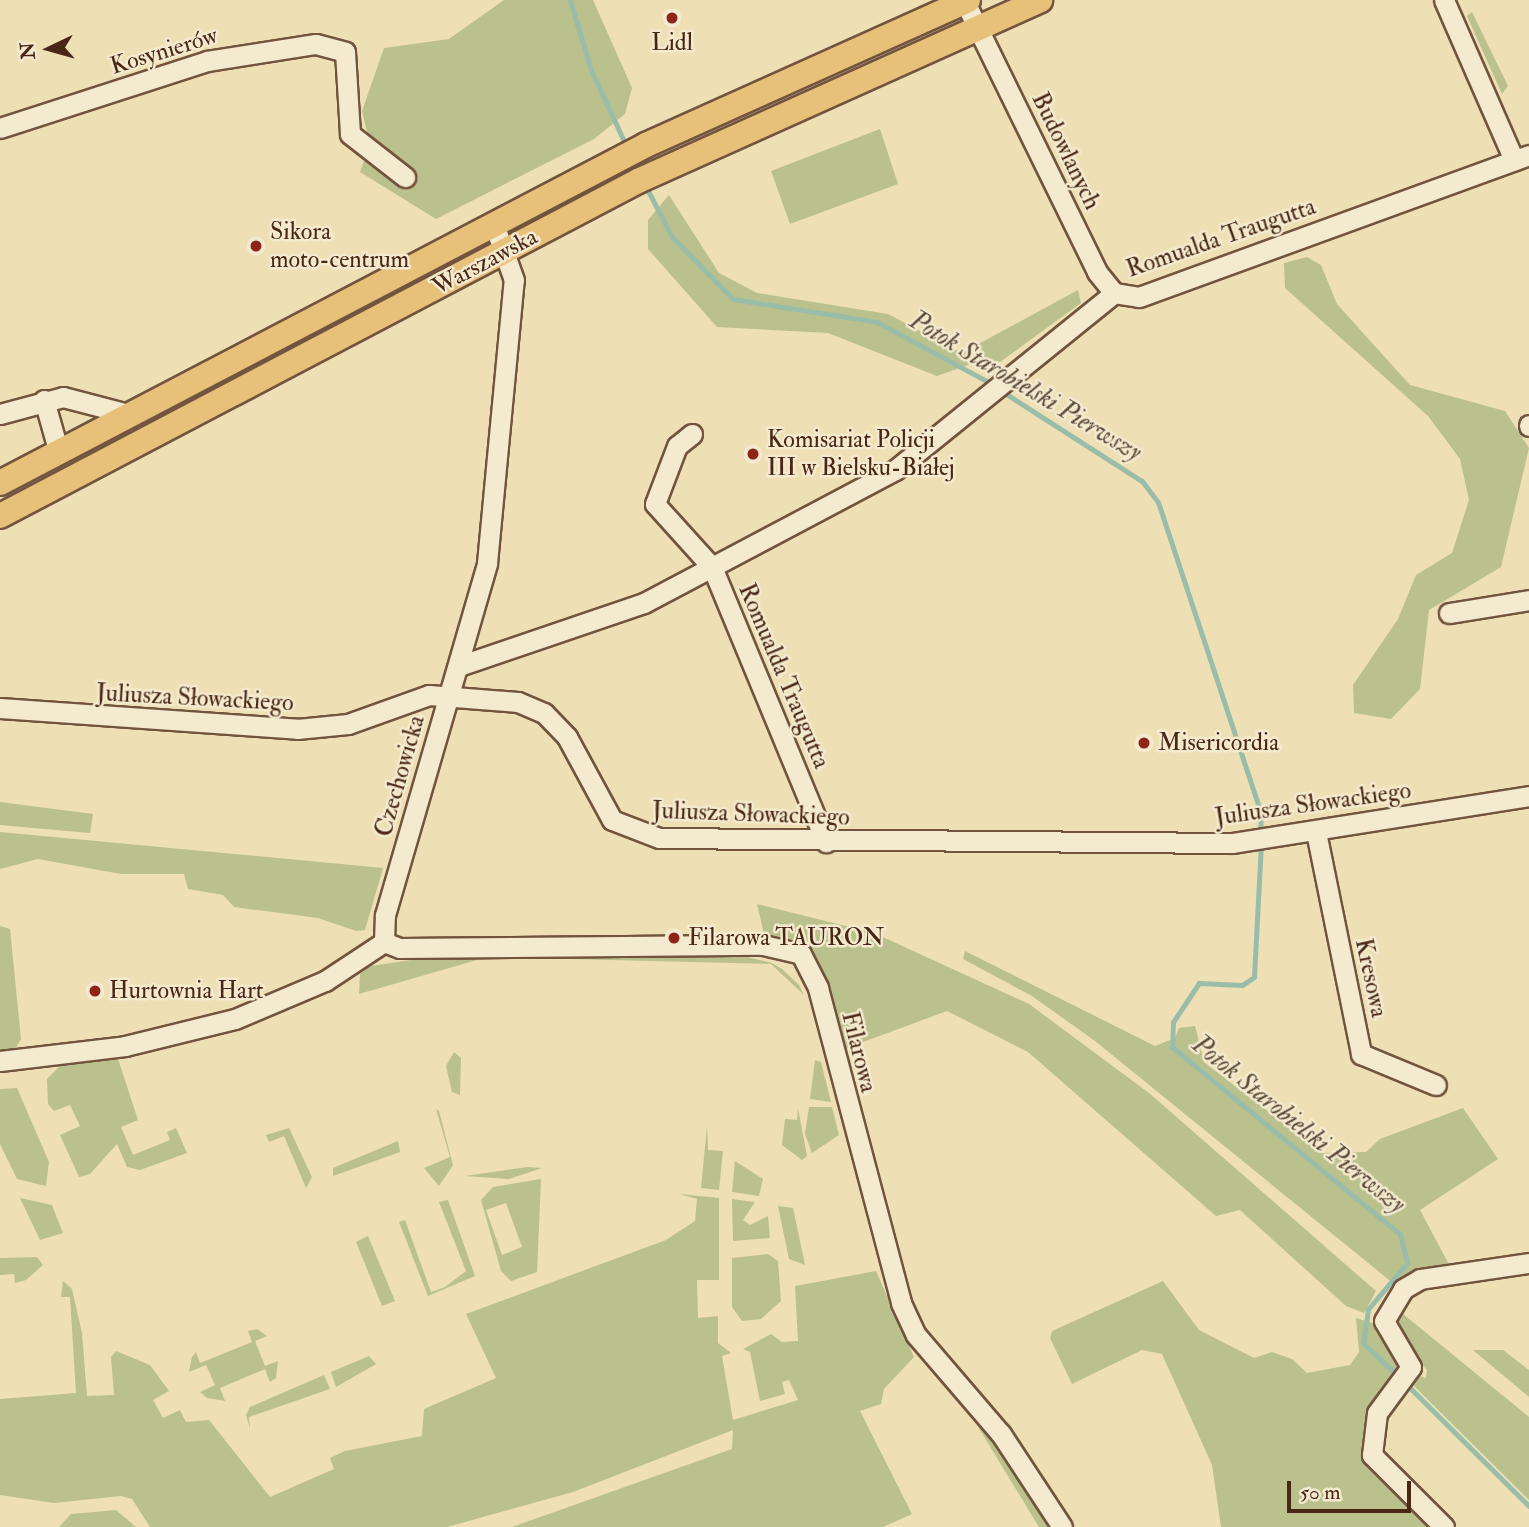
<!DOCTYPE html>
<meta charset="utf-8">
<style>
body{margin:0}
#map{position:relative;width:1529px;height:1527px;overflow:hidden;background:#eedfb5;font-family:"IM FELL Double Pica",serif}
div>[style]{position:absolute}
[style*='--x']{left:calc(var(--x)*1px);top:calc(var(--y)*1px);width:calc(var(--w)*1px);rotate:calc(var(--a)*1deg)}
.green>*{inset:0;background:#bac18d}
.stream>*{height:5px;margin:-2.5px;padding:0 2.5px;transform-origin:2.5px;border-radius:2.5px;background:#9abda9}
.roads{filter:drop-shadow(2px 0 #72543e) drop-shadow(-2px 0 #72543e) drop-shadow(0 2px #72543e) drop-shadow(0 -2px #72543e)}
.minor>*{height:19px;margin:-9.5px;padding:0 9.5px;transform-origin:9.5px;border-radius:9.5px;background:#f4eacf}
.major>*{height:24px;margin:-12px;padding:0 12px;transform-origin:12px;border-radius:12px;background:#e7c07a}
.dots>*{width:19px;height:19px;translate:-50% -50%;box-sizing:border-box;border:4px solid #f4eacf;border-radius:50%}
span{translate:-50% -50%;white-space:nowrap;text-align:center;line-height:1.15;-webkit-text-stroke:5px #f4eacf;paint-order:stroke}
.poi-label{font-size:24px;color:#492616}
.left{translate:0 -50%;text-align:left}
.street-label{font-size:24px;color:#492616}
.water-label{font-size:26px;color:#5d4c3b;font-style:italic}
.north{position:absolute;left:14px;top:14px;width:70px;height:70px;-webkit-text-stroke:5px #f4eacf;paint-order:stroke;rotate:265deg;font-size:19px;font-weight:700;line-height:28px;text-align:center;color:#492616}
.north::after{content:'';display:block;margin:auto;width:24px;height:32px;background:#492616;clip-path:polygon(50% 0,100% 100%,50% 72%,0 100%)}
.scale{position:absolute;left:1287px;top:1481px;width:124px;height:32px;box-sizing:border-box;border:4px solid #492616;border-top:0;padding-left:9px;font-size:21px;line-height:24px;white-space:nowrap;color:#492616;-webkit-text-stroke:5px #f4eacf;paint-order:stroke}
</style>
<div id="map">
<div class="green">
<i style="clip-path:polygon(504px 0,593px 0,632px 88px,625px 114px,594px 139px,436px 219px,360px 172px,365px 158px,410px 185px,369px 140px,362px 111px,384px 48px,449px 39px)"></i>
<i style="clip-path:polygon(1472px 12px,1508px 86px,1502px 94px,1467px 16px)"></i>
<i style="clip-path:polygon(880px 129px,898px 184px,790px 224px,771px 171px)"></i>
<i style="clip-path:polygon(669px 195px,719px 273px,757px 293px,888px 314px,962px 353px,1078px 290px,1081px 303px,1000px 362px,985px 359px,937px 376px,828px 333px,717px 327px,648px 249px,648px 220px)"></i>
<i style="clip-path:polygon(1307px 257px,1321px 265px,1337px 304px,1410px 385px,1505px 411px,1529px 448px,1501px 567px,1429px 610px,1420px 689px,1391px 719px,1354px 713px,1353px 685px,1398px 619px,1416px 575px,1452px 553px,1469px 500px,1460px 459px,1428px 416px,1285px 288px,1284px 263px)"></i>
<i style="clip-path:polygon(0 802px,93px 814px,90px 833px,0 825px)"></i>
<i style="clip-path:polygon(0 832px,383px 868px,365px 930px,356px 931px,318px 918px,234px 907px,223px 895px,188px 889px,184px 874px,121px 874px,38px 859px,0 869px)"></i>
<i style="clip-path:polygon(757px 904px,874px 933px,1029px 1004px,1149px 1093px,1376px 1291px,1364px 1313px,1346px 1306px,1240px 1210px,1216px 1216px,1028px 1052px,947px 1011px,847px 1048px,866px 1131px,861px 1130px,821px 971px,803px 942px,764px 934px)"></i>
<i style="clip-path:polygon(0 926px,10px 929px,21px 1039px,15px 1049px,0 1050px)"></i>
<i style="clip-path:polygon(965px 951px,1155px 1046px,1175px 1038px,1179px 1028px,1195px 1026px,1204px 1062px,1322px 1153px,1366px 1152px,1380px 1139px,1463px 1108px,1498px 1159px,1420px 1210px,1453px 1272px,1399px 1288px,1095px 1041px,1032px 996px,963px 959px)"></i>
<i style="clip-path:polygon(444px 955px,747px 957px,772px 963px,782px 969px,799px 985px,804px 995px,771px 964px,569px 959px,484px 958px,359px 994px,360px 974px,371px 966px)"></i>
<i style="clip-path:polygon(454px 1052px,461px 1058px,460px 1095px,452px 1092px,446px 1066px)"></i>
<i style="clip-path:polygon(118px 1059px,138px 1120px,121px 1127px,133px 1155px,170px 1140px,167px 1132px,176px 1128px,187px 1153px,140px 1170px,127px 1167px,117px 1144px,90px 1174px,79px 1177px,60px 1135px,80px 1126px,70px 1105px,54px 1111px,48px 1104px,47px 1079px,61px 1065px)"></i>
<i style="clip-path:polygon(815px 1060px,821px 1062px,831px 1102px,810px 1099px)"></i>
<i style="clip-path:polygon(17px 1088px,49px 1162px,46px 1186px,17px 1179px,0 1144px,0 1089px)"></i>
<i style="clip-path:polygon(809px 1107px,832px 1107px,839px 1135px,812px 1153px,805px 1134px)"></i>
<i style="clip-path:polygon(798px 1108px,807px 1156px,802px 1160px,782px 1145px,785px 1119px,797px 1120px)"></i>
<i style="clip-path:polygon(436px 1109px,439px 1111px,453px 1165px,439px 1186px,424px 1168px,450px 1157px)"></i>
<i style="clip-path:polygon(707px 1126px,708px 1150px,723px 1151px,719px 1190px,701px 1188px)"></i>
<i style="clip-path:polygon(289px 1128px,312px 1177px,306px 1188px,284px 1136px,269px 1142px,266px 1135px)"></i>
<i style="clip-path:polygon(398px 1141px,400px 1152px,333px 1176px,333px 1168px)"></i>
<i style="clip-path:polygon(735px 1161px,763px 1179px,759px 1196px,732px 1192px)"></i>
<i style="clip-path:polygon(542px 1168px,509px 1179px,465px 1176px,527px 1167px)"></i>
<i style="clip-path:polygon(evenodd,541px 1179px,537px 1272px,511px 1281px,501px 1271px,481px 1200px,493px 1187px,541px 1179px,506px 1203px,522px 1247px,502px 1255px,486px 1210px,506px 1203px)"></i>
<i style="clip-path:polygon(679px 1194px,719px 1198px,719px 1280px,697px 1280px,698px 1318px,718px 1316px,718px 1343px,731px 1353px,722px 1356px,733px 1420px,798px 1400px,789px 1380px,782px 1382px,785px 1394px,760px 1401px,750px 1352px,743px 1349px,771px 1334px,782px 1342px,798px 1341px,795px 1286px,876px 1271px,914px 1357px,884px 1389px,881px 1404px,860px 1411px,912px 1514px,883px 1527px,512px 1527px,732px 1449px,733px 1430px,573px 1492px,447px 1527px,150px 1527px,132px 1499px,121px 1496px,54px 1503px,0 1495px,0 1399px,76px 1393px,70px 1297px,61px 1297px,63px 1281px,72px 1289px,82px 1333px,87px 1396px,114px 1395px,111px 1357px,116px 1351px,150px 1365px,169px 1391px,153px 1400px,163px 1418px,180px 1410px,186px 1422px,209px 1420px,270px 1497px,334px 1469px,330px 1458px,345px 1451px,422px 1436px,424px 1409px,496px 1378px,466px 1314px,666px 1240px,695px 1221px,697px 1199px)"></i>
<i style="clip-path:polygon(20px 1198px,52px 1205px,63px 1233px,40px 1240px)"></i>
<i style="clip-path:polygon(732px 1199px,755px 1202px,743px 1220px,750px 1225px,768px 1216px,770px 1238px,733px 1241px)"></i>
<i style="clip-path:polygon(448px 1200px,475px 1276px,428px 1296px,399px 1222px,405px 1220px,431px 1292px,445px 1287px,466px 1271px,439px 1202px)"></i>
<i style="clip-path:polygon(778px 1206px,793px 1208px,805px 1265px,789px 1259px)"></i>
<i style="clip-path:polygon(368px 1236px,395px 1301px,382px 1306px,356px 1242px)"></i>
<i style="clip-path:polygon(768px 1254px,778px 1261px,781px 1301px,761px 1319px,742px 1321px,732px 1307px,732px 1258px)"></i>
<i style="clip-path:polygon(37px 1257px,43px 1265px,26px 1280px,15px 1283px,14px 1274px,0 1275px,0 1258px)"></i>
<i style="clip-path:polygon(1163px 1281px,1199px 1330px,1254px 1358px,1272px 1352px,1292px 1359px,1307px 1373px,1350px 1365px,1359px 1352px,1356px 1318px,1376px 1324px,1403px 1364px,1366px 1432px,1439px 1527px,1221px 1527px,1212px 1465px,1162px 1354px,1142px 1350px,1072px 1384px,1050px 1338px,1052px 1331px)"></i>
<i style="clip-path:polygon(1397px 1309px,1529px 1417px,1529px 1500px,1409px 1381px,1414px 1374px,1426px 1378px,1427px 1370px,1398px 1339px,1392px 1316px)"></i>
<i style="clip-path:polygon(257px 1329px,267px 1336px,255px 1341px,265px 1366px,278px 1361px,276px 1378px,270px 1382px,265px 1369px,220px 1388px,225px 1401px,207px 1398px,200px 1392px,215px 1385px,206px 1365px,189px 1372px,192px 1357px,196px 1352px,200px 1363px,252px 1342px,248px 1331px)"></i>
<i style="clip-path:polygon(1473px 1350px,1503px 1350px,1529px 1370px,1529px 1397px)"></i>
<i style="clip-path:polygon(369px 1356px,376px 1364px,336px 1387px,331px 1372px)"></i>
<i style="clip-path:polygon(324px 1375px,330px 1389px,249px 1417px,250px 1429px,246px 1415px,250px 1407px)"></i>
<i style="clip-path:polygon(969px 1412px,980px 1424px,1049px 1527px,1039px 1527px)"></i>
<i style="clip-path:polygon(116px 1510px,136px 1527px,59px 1527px,71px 1514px)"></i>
</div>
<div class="stream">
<i style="--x:570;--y:0;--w:73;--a:73.3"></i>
<i style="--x:591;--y:70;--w:86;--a:65.2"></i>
<i style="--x:645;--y:185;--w:59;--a:62.6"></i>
<i style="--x:672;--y:237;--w:87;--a:45.5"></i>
<i style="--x:733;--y:299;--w:146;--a:9.1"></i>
<i style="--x:877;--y:322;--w:131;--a:28.3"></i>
<i style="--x:1000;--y:390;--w:169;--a:32.7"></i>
<i style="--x:1142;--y:481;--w:26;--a:53"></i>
<i style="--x:1158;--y:502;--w:324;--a:71.7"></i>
<i style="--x:1260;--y:810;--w:23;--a:88"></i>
<i style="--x:1261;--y:843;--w:134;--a:93"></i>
<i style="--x:1254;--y:977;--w:14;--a:146"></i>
<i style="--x:1242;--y:985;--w:43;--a:-177.3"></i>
<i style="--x:1199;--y:983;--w:47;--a:123.7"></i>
<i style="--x:1173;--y:1022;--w:25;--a:92"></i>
<i style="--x:1172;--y:1047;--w:295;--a:39.4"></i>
<i style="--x:1400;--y:1234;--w:30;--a:76"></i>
<i style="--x:1407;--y:1263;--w:60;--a:130.3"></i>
<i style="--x:1368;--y:1309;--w:34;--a:98"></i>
<i style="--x:1363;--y:1343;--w:48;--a:43.3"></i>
<i style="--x:1405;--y:1383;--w:175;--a:44.8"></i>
</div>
<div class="roads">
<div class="minor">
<i style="--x:964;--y:0;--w:303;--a:63.9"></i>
<i style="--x:1097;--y:272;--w:27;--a:51"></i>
<i style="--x:1444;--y:0;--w:175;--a:66.4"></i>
<i style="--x:0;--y:128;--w:218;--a:-17.9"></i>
<i style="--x:207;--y:61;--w:110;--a:-8.9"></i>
<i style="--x:316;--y:44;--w:30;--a:15"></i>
<i style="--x:345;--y:52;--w:82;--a:86.5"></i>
<i style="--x:350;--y:134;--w:70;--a:38"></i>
<i style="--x:44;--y:400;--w:55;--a:74.2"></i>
<i style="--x:0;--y:414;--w:65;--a:-15.1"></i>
<i style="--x:63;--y:397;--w:71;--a:14.6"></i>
<i style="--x:1529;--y:425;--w:1;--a:90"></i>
<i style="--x:692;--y:434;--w:19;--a:141"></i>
<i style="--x:677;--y:446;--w:62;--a:110.8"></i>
<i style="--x:655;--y:504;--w:85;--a:47.9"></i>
<i style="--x:712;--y:567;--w:298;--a:67.5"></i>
<i style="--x:1449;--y:613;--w:81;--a:-9.2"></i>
<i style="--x:459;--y:666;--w:195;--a:-18.8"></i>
<i style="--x:644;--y:603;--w:284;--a:-27.9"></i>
<i style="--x:895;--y:470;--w:282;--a:-38.9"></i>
<i style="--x:1114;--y:293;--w:25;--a:9"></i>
<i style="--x:1139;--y:297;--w:415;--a:-20"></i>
<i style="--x:0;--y:708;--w:298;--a:4"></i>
<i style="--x:297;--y:729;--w:51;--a:-5.6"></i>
<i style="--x:348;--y:724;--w:86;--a:-19.7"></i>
<i style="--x:429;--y:695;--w:89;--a:4.5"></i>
<i style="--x:518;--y:702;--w:28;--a:23"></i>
<i style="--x:544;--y:713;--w:33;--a:46"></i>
<i style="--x:567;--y:737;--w:94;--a:61.5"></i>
<i style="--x:612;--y:820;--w:50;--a:21"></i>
<i style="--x:659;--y:838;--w:574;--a:0.5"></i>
<i style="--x:1233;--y:843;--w:300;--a:-9"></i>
<i style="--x:1316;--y:832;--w:227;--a:78.5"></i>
<i style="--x:1361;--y:1054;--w:81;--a:22.5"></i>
<i style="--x:384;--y:942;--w:17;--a:21"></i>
<i style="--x:400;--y:948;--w:363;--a:-0.5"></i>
<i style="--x:763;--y:945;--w:39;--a:13"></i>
<i style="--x:801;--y:954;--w:38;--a:63"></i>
<i style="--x:818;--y:988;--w:326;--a:75.2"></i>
<i style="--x:901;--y:1303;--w:35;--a:65"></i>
<i style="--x:916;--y:1335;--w:130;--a:49.4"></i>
<i style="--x:1001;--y:1434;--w:111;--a:56.7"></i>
<i style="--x:384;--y:942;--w:27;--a:-88"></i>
<i style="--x:385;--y:915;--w:366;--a:-73.8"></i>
<i style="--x:487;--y:563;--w:284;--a:-84.6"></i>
<i style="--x:514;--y:280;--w:59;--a:-109.7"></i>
<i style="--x:0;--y:1061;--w:126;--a:-6.8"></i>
<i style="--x:125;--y:1046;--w:113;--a:-13.8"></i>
<i style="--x:235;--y:1019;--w:98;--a:-22.9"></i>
<i style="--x:325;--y:981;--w:71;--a:-33.5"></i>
<i style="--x:1444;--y:1527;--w:102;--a:-135"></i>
<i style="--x:1372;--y:1455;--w:42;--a:-83.2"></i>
<i style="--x:1377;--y:1413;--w:57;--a:-53.5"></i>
<i style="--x:1411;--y:1367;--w:53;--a:-120.4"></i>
<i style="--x:1384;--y:1321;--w:37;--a:-59"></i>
<i style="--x:1403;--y:1289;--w:20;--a:-30"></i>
<i style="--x:1420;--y:1279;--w:110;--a:-8.4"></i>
</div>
<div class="major">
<i style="--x:0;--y:483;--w:729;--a:-27.62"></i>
<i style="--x:646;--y:145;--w:353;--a:-24.2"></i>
<i style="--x:0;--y:516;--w:721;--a:-27.7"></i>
<i style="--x:638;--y:181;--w:441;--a:-24.2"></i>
</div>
</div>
<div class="dots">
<i style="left:672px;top:18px;background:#8f2418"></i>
<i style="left:256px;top:246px;background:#8f2418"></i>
<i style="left:753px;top:454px;background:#8f2418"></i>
<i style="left:1144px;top:743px;background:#8f2418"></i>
<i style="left:674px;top:938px;background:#8f2418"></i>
<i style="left:95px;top:991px;background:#8f2418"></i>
</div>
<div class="poi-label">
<span style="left:672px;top:43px">Lidl</span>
<span class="left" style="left:270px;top:246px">Sikora<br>moto-centrum</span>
<span class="left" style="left:767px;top:454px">Komisariat Policji<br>III w Bielsku-Białej</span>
<span class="left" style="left:1158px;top:743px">Misericordia</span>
<span class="left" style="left:688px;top:938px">Filarowa TAURON</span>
<span class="left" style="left:109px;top:991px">Hurtownia Hart</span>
</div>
<div class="street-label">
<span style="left:164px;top:51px;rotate:-17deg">Kosynierów</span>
<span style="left:1066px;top:151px;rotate:64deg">Budowlanych</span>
<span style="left:1221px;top:238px;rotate:-19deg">Romualda Traugutta</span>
<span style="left:485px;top:262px;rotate:-28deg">Warszawska</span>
<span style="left:784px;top:676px;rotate:67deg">Romualda Traugutta</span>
<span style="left:195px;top:698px;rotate:3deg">Juliusza Słowackiego</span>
<span style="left:400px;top:776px;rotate:-74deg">Czechowicka</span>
<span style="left:1313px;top:804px;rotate:-8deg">Juliusza Słowackiego</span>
<span style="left:751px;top:814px;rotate:2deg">Juliusza Słowackiego</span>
<span style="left:1371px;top:978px;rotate:78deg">Kresowa</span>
<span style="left:859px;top:1052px;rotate:76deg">Filarowa</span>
</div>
<div class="water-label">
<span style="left:1025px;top:387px;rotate:31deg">Potok Starobielski Pierwszy</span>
<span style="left:1298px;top:1125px;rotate:39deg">Potok Starobielski Pierwszy</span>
</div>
<div class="north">N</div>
<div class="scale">50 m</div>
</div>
